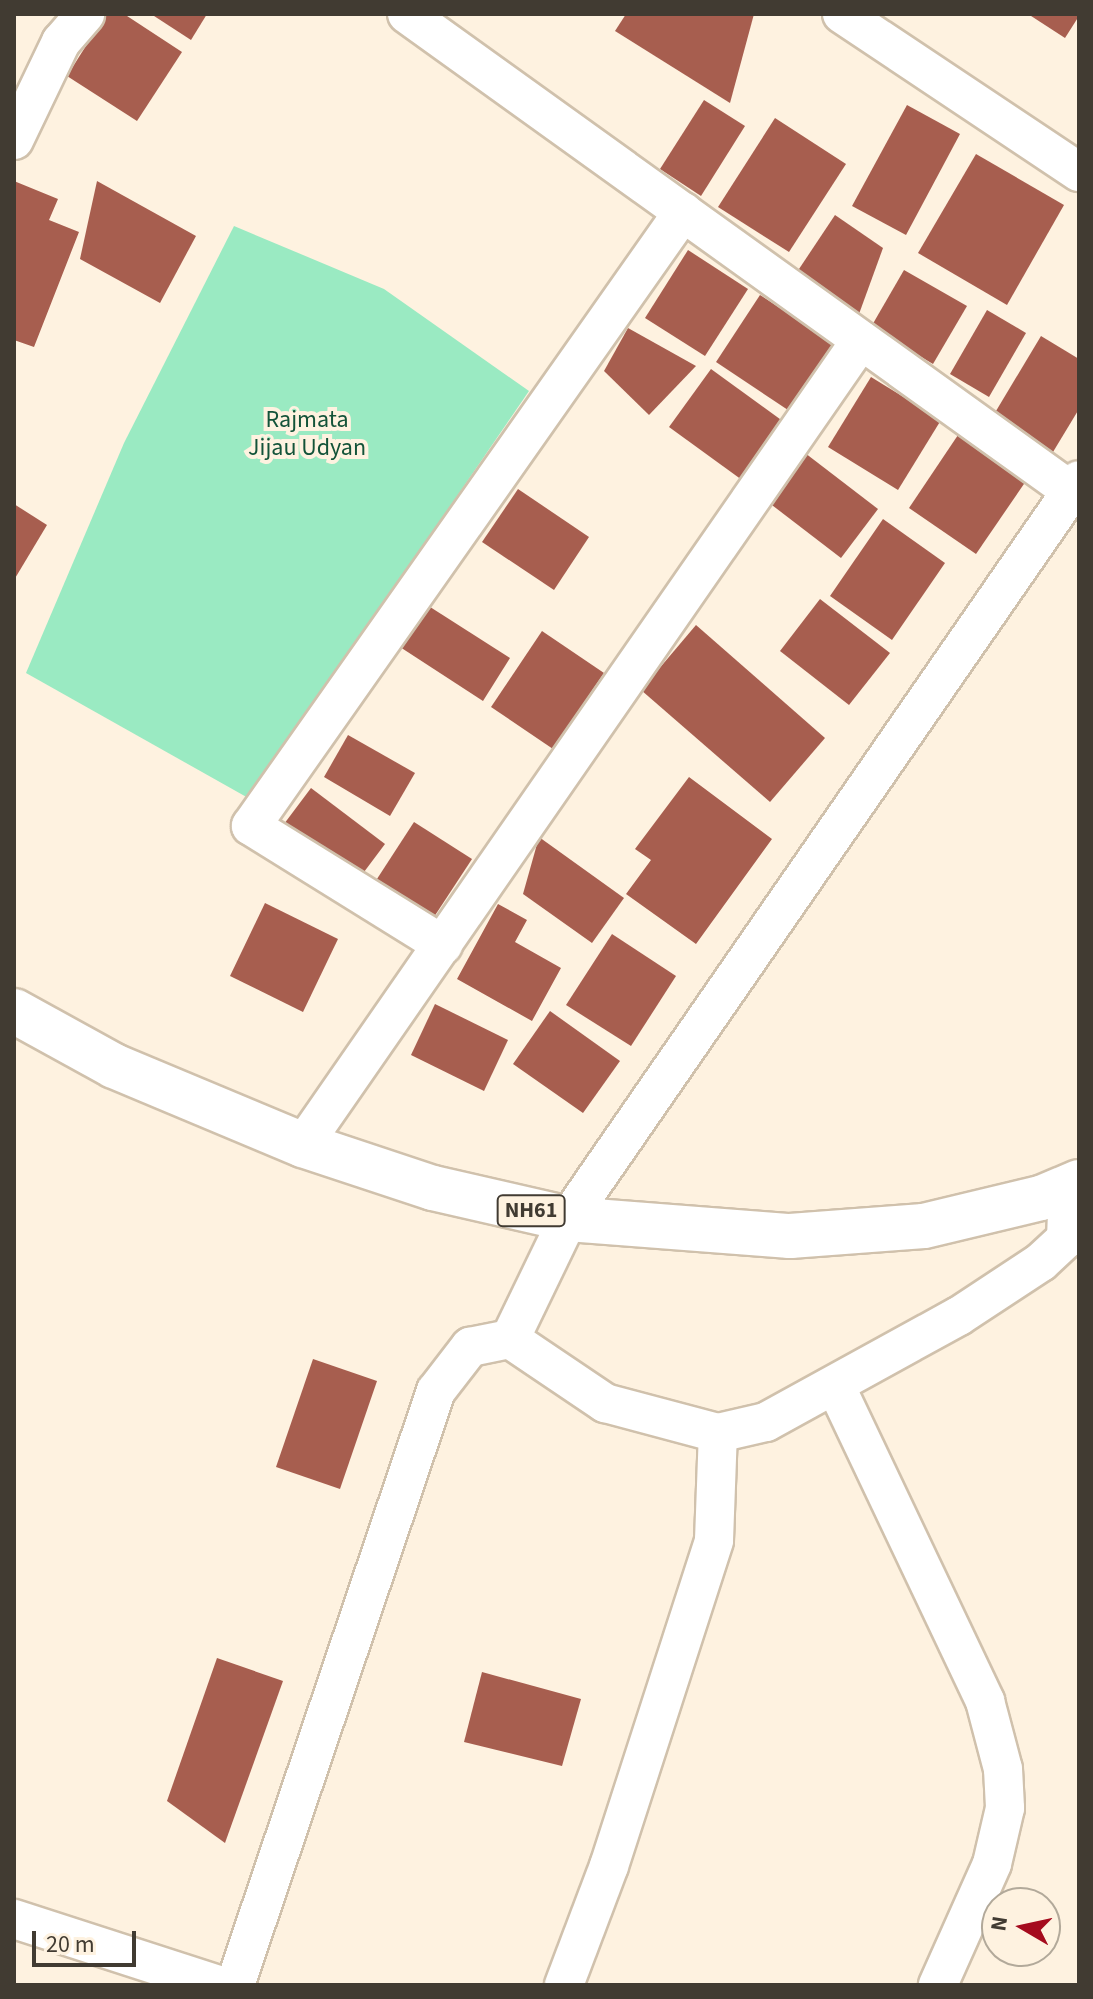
<!DOCTYPE html>
<style>
body{margin:0}
#map{position:relative;width:1093px;height:1999px;overflow:hidden;background:#fef2e0;font-family:"Source Sans 3",sans-serif}
div>[style]{position:absolute}
[style*='--x']{left:calc(var(--x)*1px);top:calc(var(--y)*1px);width:calc(var(--w)*1px);rotate:calc(var(--a)*1deg)}
.green>*{inset:0;background:#9aeac2}
.building>*{inset:0;background:#a75e4f}
.roads{filter:drop-shadow(2px 0 #d0c1ac) drop-shadow(-2px 0 #d0c1ac) drop-shadow(0 2px #d0c1ac) drop-shadow(0 -2px #d0c1ac)}
.minor>*{height:38px;margin:-19px;padding:0 19px;transform-origin:19px;border-radius:19px;background:#fff}
.highway>*{height:44px;margin:-22px;padding:0 22px;transform-origin:22px;border-radius:22px;background:#fff}
span{translate:-50% -50%;white-space:nowrap;text-align:center;line-height:1.15;-webkit-text-stroke:8px #fef2e0;paint-order:stroke}
.shield-label span{padding:2px 6px;background:#fef2e0;border:2px solid;border-radius:6px;-webkit-text-stroke-width:0}
.shield-label{font-size:22px;color:#413b32;font-weight:700}
.park-label{font-size:24px;color:#135339}
.frame{position:absolute;inset:0;border:16px solid #413b32;pointer-events:none}
.north{position:absolute;left:981px;top:1887px;width:80px;height:80px;box-sizing:border-box;background:#fef2e0;border:2px solid #b2a99a;border-radius:50%;rotate:279deg;font-size:22px;font-weight:700;line-height:32px;text-align:center;color:#413b32}
.north::after{content:'';display:block;margin:auto;width:28px;height:36px;background:#a50b1e;clip-path:polygon(50% 0,100% 100%,50% 72%,0 100%)}
.scale{position:absolute;left:32px;top:1931px;width:104px;height:36px;box-sizing:border-box;border:4px solid #413b32;border-top:0;padding-left:10px;font-size:24px;line-height:28px;white-space:nowrap;color:#413b32;-webkit-text-stroke:6px #fef2e0;paint-order:stroke}
</style>
<div id="map">
<div class="green">
<i style="clip-path:polygon(234px 226px,384px 289px,529px 391px,250px 799px,26px 673px,124px 443px)"></i>
</div>
<div class="building">
<i style="clip-path:polygon(106px 14px,124px 14px,182px 52px,137px 121px,67px 76px)"></i>
<i style="clip-path:polygon(151px 14px,207px 14px,191px 40px)"></i>
<i style="clip-path:polygon(626px 14px,754px 14px,730px 103px,615px 31px)"></i>
<i style="clip-path:polygon(1028px 14px,1079px 14px,1079px 16px,1065px 38px)"></i>
<i style="clip-path:polygon(704px 100px,745px 126px,701px 196px,660px 169px)"></i>
<i style="clip-path:polygon(907px 105px,960px 134px,906px 235px,852px 206px)"></i>
<i style="clip-path:polygon(775px 118px,846px 164px,789px 252px,718px 207px)"></i>
<i style="clip-path:polygon(976px 154px,1064px 205px,1007px 305px,918px 253px)"></i>
<i style="clip-path:polygon(14px 181px,58px 199px,49px 220px,79px 232px,34px 347px,14px 340px)"></i>
<i style="clip-path:polygon(97px 181px,196px 236px,160px 303px,80px 259px)"></i>
<i style="clip-path:polygon(835px 215px,883px 248px,859px 314px,797px 272px)"></i>
<i style="clip-path:polygon(688px 250px,748px 289px,705px 356px,645px 318px)"></i>
<i style="clip-path:polygon(904px 270px,967px 306px,933px 364px,871px 327px)"></i>
<i style="clip-path:polygon(760px 295px,838px 346px,794px 414px,716px 362px)"></i>
<i style="clip-path:polygon(987px 310px,1026px 333px,989px 397px,950px 374px)"></i>
<i style="clip-path:polygon(628px 328px,696px 366px,649px 415px,604px 371px)"></i>
<i style="clip-path:polygon(1041px 336px,1079px 359px,1079px 409px,1053px 452px,993px 416px)"></i>
<i style="clip-path:polygon(711px 369px,784px 422px,742px 480px,669px 427px)"></i>
<i style="clip-path:polygon(871px 377px,941px 420px,898px 490px,828px 447px)"></i>
<i style="clip-path:polygon(958px 435px,1026px 481px,976px 554px,909px 508px)"></i>
<i style="clip-path:polygon(805px 453px,878px 509px,841px 558px,768px 502px)"></i>
<i style="clip-path:polygon(518px 489px,589px 537px,554px 590px,482px 542px)"></i>
<i style="clip-path:polygon(14px 504px,47px 525px,14px 580px)"></i>
<i style="clip-path:polygon(883px 519px,945px 563px,892px 640px,830px 596px)"></i>
<i style="clip-path:polygon(820px 599px,890px 653px,849px 705px,780px 651px)"></i>
<i style="clip-path:polygon(427px 605px,510px 658px,483px 701px,400px 647px)"></i>
<i style="clip-path:polygon(696px 625px,825px 738px,770px 802px,641px 690px)"></i>
<i style="clip-path:polygon(542px 631px,604px 673px,553px 749px,491px 707px)"></i>
<i style="clip-path:polygon(348px 735px,415px 773px,390px 816px,324px 777px)"></i>
<i style="clip-path:polygon(689px 777px,772px 839px,696px 944px,626px 894px,651px 860px,635px 849px)"></i>
<i style="clip-path:polygon(311px 788px,385px 844px,358px 880px,284px 824px)"></i>
<i style="clip-path:polygon(414px 822px,472px 859px,432px 920px,375px 882px)"></i>
<i style="clip-path:polygon(539px 837px,624px 898px,592px 943px,523px 894px)"></i>
<i style="clip-path:polygon(265px 903px,338px 939px,303px 1012px,230px 976px)"></i>
<i style="clip-path:polygon(498px 904px,527px 920px,515px 942px,561px 968px,532px 1021px,457px 979px)"></i>
<i style="clip-path:polygon(612px 934px,676px 976px,631px 1046px,566px 1005px)"></i>
<i style="clip-path:polygon(435px 1004px,508px 1040px,484px 1091px,411px 1055px)"></i>
<i style="clip-path:polygon(550px 1011px,620px 1061px,583px 1113px,513px 1064px)"></i>
<i style="clip-path:polygon(313px 1359px,377px 1381px,340px 1489px,276px 1467px)"></i>
<i style="clip-path:polygon(217px 1658px,283px 1681px,225px 1843px,167px 1801px)"></i>
<i style="clip-path:polygon(482px 1672px,581px 1699px,562px 1766px,464px 1742px)"></i>
</div>
<div class="roads">
<div class="minor">
<i style="--x:407;--y:14;--w:818;--a:35.69"></i>
<i style="--x:842;--y:14;--w:285;--a:33.7"></i>
<i style="--x:14;--y:140;--w:109;--a:-64.4"></i>
<i style="--x:61;--y:42;--w:37;--a:-49"></i>
<i style="--x:443;--y:945;--w:226;--a:-148.2"></i>
<i style="--x:251;--y:826;--w:751;--a:-54.87"></i>
<i style="--x:303;--y:1145;--w:979;--a:-55.27"></i>
<i style="--x:510;--y:1339;--w:133;--a:-64.2"></i>
<i style="--x:568;--y:1219;--w:898;--a:-55.34"></i>
<i style="--x:836;--y:1387;--w:348;--a:64.6"></i>
<i style="--x:985;--y:1701;--w:70;--a:75.2"></i>
<i style="--x:1003;--y:1769;--w:39;--a:87"></i>
<i style="--x:1005;--y:1808;--w:57;--a:103.1"></i>
<i style="--x:992;--y:1864;--w:133;--a:114.1"></i>
<i style="--x:14;--y:1919;--w:214;--a:17.9"></i>
<i style="--x:235;--y:1985;--w:627;--a:-71.31"></i>
<i style="--x:436;--y:1391;--w:56;--a:-52.3"></i>
<i style="--x:470;--y:1347;--w:41;--a:-11.3"></i>
<i style="--x:510;--y:1339;--w:115;--a:34"></i>
<i style="--x:605;--y:1403;--w:117;--a:14.9"></i>
<i style="--x:718;--y:1433;--w:49;--a:-12.9"></i>
<i style="--x:766;--y:1422;--w:220;--a:-28.8"></i>
<i style="--x:959;--y:1316;--w:98;--a:-33.4"></i>
<i style="--x:1041;--y:1262;--w:34;--a:-43"></i>
<i style="--x:1066;--y:1239;--w:52;--a:-87.8"></i>
<i style="--x:564;--y:1985;--w:127;--a:-69.3"></i>
<i style="--x:609;--y:1866;--w:342;--a:-72.1"></i>
<i style="--x:714;--y:1540;--w:107;--a:-87.9"></i>
</div>
<div class="highway">
<i style="--x:14;--y:1011;--w:114;--a:28.8"></i>
<i style="--x:114;--y:1066;--w:205;--a:22.7"></i>
<i style="--x:303;--y:1145;--w:137;--a:18.3"></i>
<i style="--x:433;--y:1188;--w:139;--a:12.9"></i>
<i style="--x:568;--y:1219;--w:223;--a:4.4"></i>
<i style="--x:790;--y:1236;--w:134;--a:-4.3"></i>
<i style="--x:924;--y:1226;--w:120;--a:-13.5"></i>
<i style="--x:1041;--y:1198;--w:41;--a:-22.8"></i>
</div>
</div>
<div class="shield-label">
<span style="left:531px;top:1211px">NH61</span>
</div>
<div class="park-label">
<span style="left:307px;top:434px">Rajmata<br>Jijau Udyan</span>
</div>
<div class="frame"></div>
<div class="north">N</div>
<div class="scale">20 m</div>
</div>
